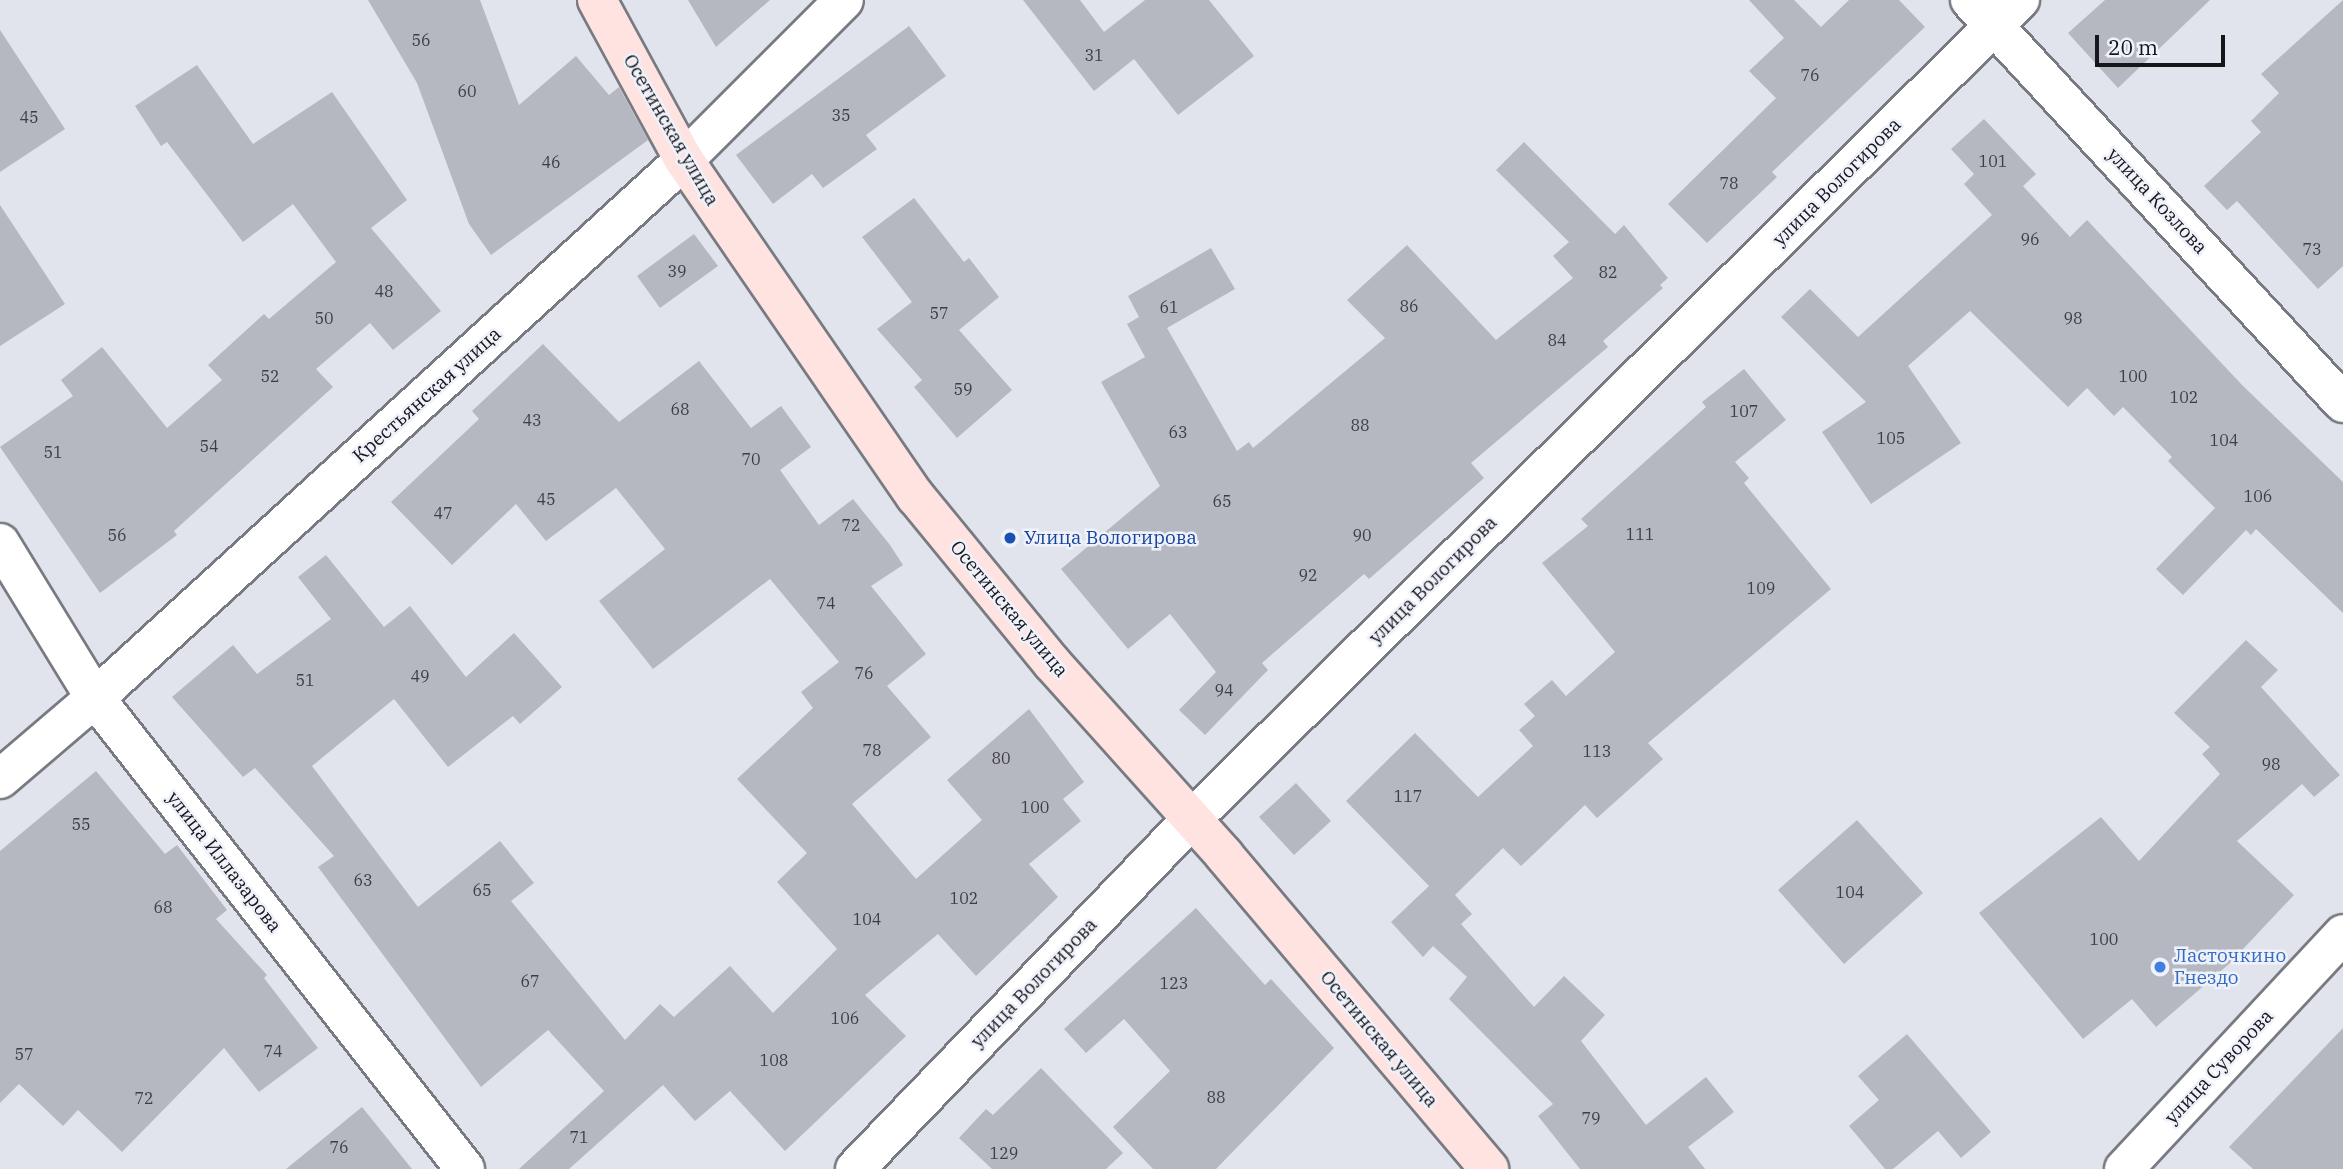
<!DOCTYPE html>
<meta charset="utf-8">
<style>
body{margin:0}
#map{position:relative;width:2343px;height:1169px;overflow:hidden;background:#e2e4ed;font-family:"IBM Plex Serif",serif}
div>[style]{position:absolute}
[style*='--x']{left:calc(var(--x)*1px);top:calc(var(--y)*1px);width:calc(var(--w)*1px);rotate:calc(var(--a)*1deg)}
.building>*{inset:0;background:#b6b8c1}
.roads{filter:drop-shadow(2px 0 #787a82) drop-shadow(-2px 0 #787a82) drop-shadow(0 2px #787a82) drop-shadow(0 -2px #787a82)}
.street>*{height:38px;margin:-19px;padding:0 19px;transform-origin:19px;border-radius:19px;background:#fff}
.secondary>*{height:38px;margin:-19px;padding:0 19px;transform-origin:19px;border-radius:19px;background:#fee3e1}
.dots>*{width:19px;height:19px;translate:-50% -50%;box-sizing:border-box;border:4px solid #eff1fb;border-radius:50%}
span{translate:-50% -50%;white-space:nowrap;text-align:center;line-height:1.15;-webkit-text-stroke:5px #eff1fb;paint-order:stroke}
.number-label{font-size:16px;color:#3d3e43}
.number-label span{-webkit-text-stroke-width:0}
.street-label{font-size:19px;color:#151619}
.transit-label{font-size:19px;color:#164399}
.left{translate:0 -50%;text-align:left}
.shop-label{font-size:19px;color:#366cbe}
.scale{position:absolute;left:2095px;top:35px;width:130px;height:32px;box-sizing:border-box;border:4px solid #151619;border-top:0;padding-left:9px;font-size:21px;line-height:24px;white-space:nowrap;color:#151619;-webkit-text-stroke:5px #eff1fb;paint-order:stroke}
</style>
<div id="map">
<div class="building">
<i style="clip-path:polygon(368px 0,480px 0,519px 105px,576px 56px,609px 95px,619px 87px,648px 140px,491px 255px,469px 224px,417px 83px)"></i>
<i style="clip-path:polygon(688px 0,770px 0,716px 47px)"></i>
<i style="clip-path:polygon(1023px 0,1080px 0,1104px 32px,1145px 0,1209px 0,1254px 56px,1178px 115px,1134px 59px,1094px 91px)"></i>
<i style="clip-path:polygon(1749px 0,1794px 0,1821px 27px,1849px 0,1899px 0,1925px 27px,1772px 172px,1777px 177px,1707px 243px,1668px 204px,1776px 98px,1749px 71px,1784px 38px)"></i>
<i style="clip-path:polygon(2105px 0,2210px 0,2118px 88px,2068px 33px)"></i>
<i style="clip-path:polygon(2343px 0,2343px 266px,2318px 289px,2237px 201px,2227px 210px,2204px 186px,2261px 132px,2251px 121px,2279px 93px,2261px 74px)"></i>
<i style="clip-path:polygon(909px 26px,946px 76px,866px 135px,877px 149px,823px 188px,812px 174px,773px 204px,736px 155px)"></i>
<i style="clip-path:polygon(0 30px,65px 129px,0 172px)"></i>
<i style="clip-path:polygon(197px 65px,253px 144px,332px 92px,407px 200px,371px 228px,441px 311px,393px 350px,370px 323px,316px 369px,333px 387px,174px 531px,177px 535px,100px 593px,0 447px,73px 396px,61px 380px,102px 347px,167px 428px,222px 380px,208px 365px,264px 314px,269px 319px,336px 262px,293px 204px,243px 242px,167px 142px,161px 146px,135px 106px)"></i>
<i style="clip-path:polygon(1984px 119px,2036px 174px,2023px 186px,2070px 237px,2087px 220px,2243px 386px,2343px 482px,2343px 613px,2256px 529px,2251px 535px,2246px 530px,2183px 595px,2156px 569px,2215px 508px,2168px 461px,2172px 457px,2123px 407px,2114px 416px,2087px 388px,2068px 407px,1970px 311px,1908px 366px,1961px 443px,1871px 504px,1822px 432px,1866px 402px,1781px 317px,1810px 289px,1858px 337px,1992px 215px,1964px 184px,1974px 174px,1951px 149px)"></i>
<i style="clip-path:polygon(1524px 142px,1615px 234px,1624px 225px,1668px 278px,1660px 285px,1663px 288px,1603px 341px,1608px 347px,1471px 463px,1484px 478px,1369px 579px,1364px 574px,1262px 663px,1268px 670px,1205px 735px,1179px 710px,1216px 672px,1170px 614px,1128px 649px,1061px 569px,1160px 486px,1101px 382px,1145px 357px,1127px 324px,1139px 317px,1128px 296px,1211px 248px,1235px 289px,1167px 328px,1237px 451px,1249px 442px,1253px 448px,1385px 338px,1347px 300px,1407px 245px,1496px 340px,1573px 278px,1553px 256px,1569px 242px,1496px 170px)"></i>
<i style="clip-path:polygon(914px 198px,964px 262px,969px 258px,999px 297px,959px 330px,1012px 390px,957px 438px,914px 387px,922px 380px,877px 329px,912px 302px,862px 237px)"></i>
<i style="clip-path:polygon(0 205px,65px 304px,0 346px)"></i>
<i style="clip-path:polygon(694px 234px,718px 266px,660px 308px,637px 276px)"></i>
<i style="clip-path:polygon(543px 344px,619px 422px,699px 361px,751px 428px,781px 406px,811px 447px,780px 470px,819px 525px,853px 499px,890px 545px,903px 565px,871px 586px,926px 654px,887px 686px,931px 737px,852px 804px,916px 879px,982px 820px,947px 780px,1029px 709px,1084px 782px,1063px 799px,1081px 821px,1029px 864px,1058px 897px,976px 976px,938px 934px,865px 995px,906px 1036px,785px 1151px,730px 1091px,695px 1121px,663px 1085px,569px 1169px,519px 1169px,604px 1091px,548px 1030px,481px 1087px,318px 867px,334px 856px,255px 768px,243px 777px,172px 697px,233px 645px,257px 674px,331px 619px,298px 577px,326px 555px,384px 627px,410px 606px,466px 677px,514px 633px,562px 687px,520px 724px,513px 716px,448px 767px,394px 699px,312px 766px,418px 907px,500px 841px,534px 883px,511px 901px,625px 1040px,660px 1004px,674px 1017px,730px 966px,773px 1013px,837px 949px,777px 882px,807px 853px,737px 779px,813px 708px,801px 692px,839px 662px,770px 579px,653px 669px,599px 601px,665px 549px,616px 488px,546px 541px,516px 504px,452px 565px,391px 502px,479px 419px,472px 411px)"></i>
<i style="clip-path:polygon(1744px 369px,1786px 420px,1735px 462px,1749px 478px,1744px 483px,1831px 589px,1648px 743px,1663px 759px,1597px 818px,1585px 805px,1521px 866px,1503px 848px,1455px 895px,1472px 914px,1461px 924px,1534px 1007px,1564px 976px,1605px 1015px,1581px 1041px,1646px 1125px,1706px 1077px,1734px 1112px,1688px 1147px,1705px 1169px,1580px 1169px,1538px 1116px,1553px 1104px,1449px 999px,1467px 977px,1433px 946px,1423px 957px,1391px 922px,1429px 886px,1346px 801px,1415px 733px,1478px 797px,1533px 746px,1519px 730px,1535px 716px,1524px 704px,1552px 680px,1566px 696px,1615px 652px,1542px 563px,1588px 526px,1581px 519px,1706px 407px,1702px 402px)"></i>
<i style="clip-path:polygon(2246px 640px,2278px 670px,2261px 687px,2340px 775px,2314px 797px,2302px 784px,2237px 841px,2294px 895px,2229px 964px,2156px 1027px,2132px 999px,2083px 1039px,1979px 913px,2101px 817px,2139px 861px,2220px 774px,2202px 754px,2210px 747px,2174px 713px)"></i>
<i style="clip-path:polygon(96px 771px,165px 854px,177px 845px,227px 910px,216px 919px,267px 975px,264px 978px,318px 1048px,259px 1092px,224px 1048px,122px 1152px,78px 1110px,63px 1126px,19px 1084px,0 1103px,0 851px)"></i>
<i style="clip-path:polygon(1296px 783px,1331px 821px,1294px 855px,1259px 817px)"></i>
<i style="clip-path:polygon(1857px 820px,1923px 893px,1844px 964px,1778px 890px)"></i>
<i style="clip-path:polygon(1196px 908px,1265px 985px,1271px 979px,1334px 1048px,1216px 1169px,1153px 1169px,1113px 1127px,1170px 1071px,1124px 1019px,1086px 1053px,1064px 1029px)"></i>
<i style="clip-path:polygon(2343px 1028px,2343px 1169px,2253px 1169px,2229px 1147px)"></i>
<i style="clip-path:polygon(1907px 1034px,1991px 1132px,1961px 1158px,1938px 1131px,1893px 1169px,1885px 1169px,1849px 1126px,1879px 1100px,1858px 1076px)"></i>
<i style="clip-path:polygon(1041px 1068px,1123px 1153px,1106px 1169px,992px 1169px,959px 1138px,986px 1109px,993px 1115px)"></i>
<i style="clip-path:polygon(362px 1107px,412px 1169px,286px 1169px)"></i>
</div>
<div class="roads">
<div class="street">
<i style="--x:1970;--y:0;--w:549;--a:47.21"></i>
<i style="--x:0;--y:543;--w:182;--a:58.5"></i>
<i style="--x:95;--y:698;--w:599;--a:51.85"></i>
<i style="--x:0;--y:779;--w:125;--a:-40.5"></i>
<i style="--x:95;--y:698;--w:798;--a:-42.41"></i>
<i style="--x:684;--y:160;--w:226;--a:-45"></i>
<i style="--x:855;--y:1169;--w:484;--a:-46.1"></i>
<i style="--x:1191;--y:820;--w:1166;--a:-44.69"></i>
<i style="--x:2124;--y:1169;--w:321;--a:-47"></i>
</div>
<div class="secondary">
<i style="--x:597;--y:0;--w:182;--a:61.5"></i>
<i style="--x:684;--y:160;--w:409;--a:55.5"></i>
<i style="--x:916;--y:497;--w:215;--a:50.7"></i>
<i style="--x:1052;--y:663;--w:258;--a:48.1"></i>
<i style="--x:1224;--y:855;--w:411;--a:49.8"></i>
</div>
</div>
<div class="dots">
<i style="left:1010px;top:538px;background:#1a4fb4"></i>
<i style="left:2160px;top:967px;background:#3f7fe0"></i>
</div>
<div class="number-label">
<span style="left:421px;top:40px">56</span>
<span style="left:1094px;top:55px">31</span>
<span style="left:1810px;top:75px">76</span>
<span style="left:467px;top:91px">60</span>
<span style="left:841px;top:115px">35</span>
<span style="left:29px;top:117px">45</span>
<span style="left:1993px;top:161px">101</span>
<span style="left:551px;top:162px">46</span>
<span style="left:1729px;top:183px">78</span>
<span style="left:2030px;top:239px">96</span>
<span style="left:2312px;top:249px">73</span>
<span style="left:677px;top:271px">39</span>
<span style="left:1608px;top:272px">82</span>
<span style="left:384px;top:291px">48</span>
<span style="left:1409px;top:306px">86</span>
<span style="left:1169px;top:307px">61</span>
<span style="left:939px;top:313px">57</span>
<span style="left:324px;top:318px">50</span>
<span style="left:2073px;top:318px">98</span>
<span style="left:1557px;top:340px">84</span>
<span style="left:270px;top:376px">52</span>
<span style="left:2133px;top:376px">100</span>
<span style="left:963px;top:389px">59</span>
<span style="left:2184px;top:397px">102</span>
<span style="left:680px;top:409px">68</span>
<span style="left:1744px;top:411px">107</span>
<span style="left:532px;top:420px">43</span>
<span style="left:1360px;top:425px">88</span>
<span style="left:1178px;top:432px">63</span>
<span style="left:1891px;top:438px">105</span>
<span style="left:2224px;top:440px">104</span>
<span style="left:209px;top:446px">54</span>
<span style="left:53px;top:452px">51</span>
<span style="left:751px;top:459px">70</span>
<span style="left:2258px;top:496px">106</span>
<span style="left:546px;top:499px">45</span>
<span style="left:1222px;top:501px">65</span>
<span style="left:443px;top:513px">47</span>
<span style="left:851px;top:525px">72</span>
<span style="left:1640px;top:534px">111</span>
<span style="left:117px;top:535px">56</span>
<span style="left:1362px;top:535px">90</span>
<span style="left:1308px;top:575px">92</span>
<span style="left:1761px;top:588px">109</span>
<span style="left:826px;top:603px">74</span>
<span style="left:864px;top:673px">76</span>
<span style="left:420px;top:676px">49</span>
<span style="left:305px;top:680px">51</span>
<span style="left:1224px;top:690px">94</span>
<span style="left:872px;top:750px">78</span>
<span style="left:1597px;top:751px">113</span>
<span style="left:1001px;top:758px">80</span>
<span style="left:2271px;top:764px">98</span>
<span style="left:1408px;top:796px">117</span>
<span style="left:1035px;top:807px">100</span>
<span style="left:81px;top:824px">55</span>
<span style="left:363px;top:880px">63</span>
<span style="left:482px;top:890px">65</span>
<span style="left:1850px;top:892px">104</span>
<span style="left:964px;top:898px">102</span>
<span style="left:163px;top:907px">68</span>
<span style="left:867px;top:919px">104</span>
<span style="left:2104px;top:939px">100</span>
<span style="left:530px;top:981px">67</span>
<span style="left:1174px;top:983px">123</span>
<span style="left:845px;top:1018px">106</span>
<span style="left:273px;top:1051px">74</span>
<span style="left:24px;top:1054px">57</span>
<span style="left:774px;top:1060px">108</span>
<span style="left:1216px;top:1097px">88</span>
<span style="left:144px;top:1098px">72</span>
<span style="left:1591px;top:1118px">79</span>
<span style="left:579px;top:1137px">71</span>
<span style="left:339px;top:1147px">76</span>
<span style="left:1004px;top:1153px">129</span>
</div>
<div class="street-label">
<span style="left:671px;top:130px;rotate:60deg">Осетинская улица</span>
<span style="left:1837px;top:182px;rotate:-45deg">улица Вологирова</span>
<span style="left:2157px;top:201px;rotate:47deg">улица Козлова</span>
<span style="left:427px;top:395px;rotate:-42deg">Крестьянская улица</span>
<span style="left:1433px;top:580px;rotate:-45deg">улица Вологирова</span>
<span style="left:1009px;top:609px;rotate:50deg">Осетинская улица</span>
<span style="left:224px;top:862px;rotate:52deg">улица Иллазарова</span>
<span style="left:1034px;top:983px;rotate:-46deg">улица Вологирова</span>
<span style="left:1379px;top:1039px;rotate:50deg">Осетинская улица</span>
<span style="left:2219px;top:1067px;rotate:-47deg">улица Суворова</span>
</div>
<div class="transit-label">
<span class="left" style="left:1024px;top:538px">Улица Вологирова</span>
</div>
<div class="shop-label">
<span class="left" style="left:2174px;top:967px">Ласточкино<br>Гнездо</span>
</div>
<div class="scale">20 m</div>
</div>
